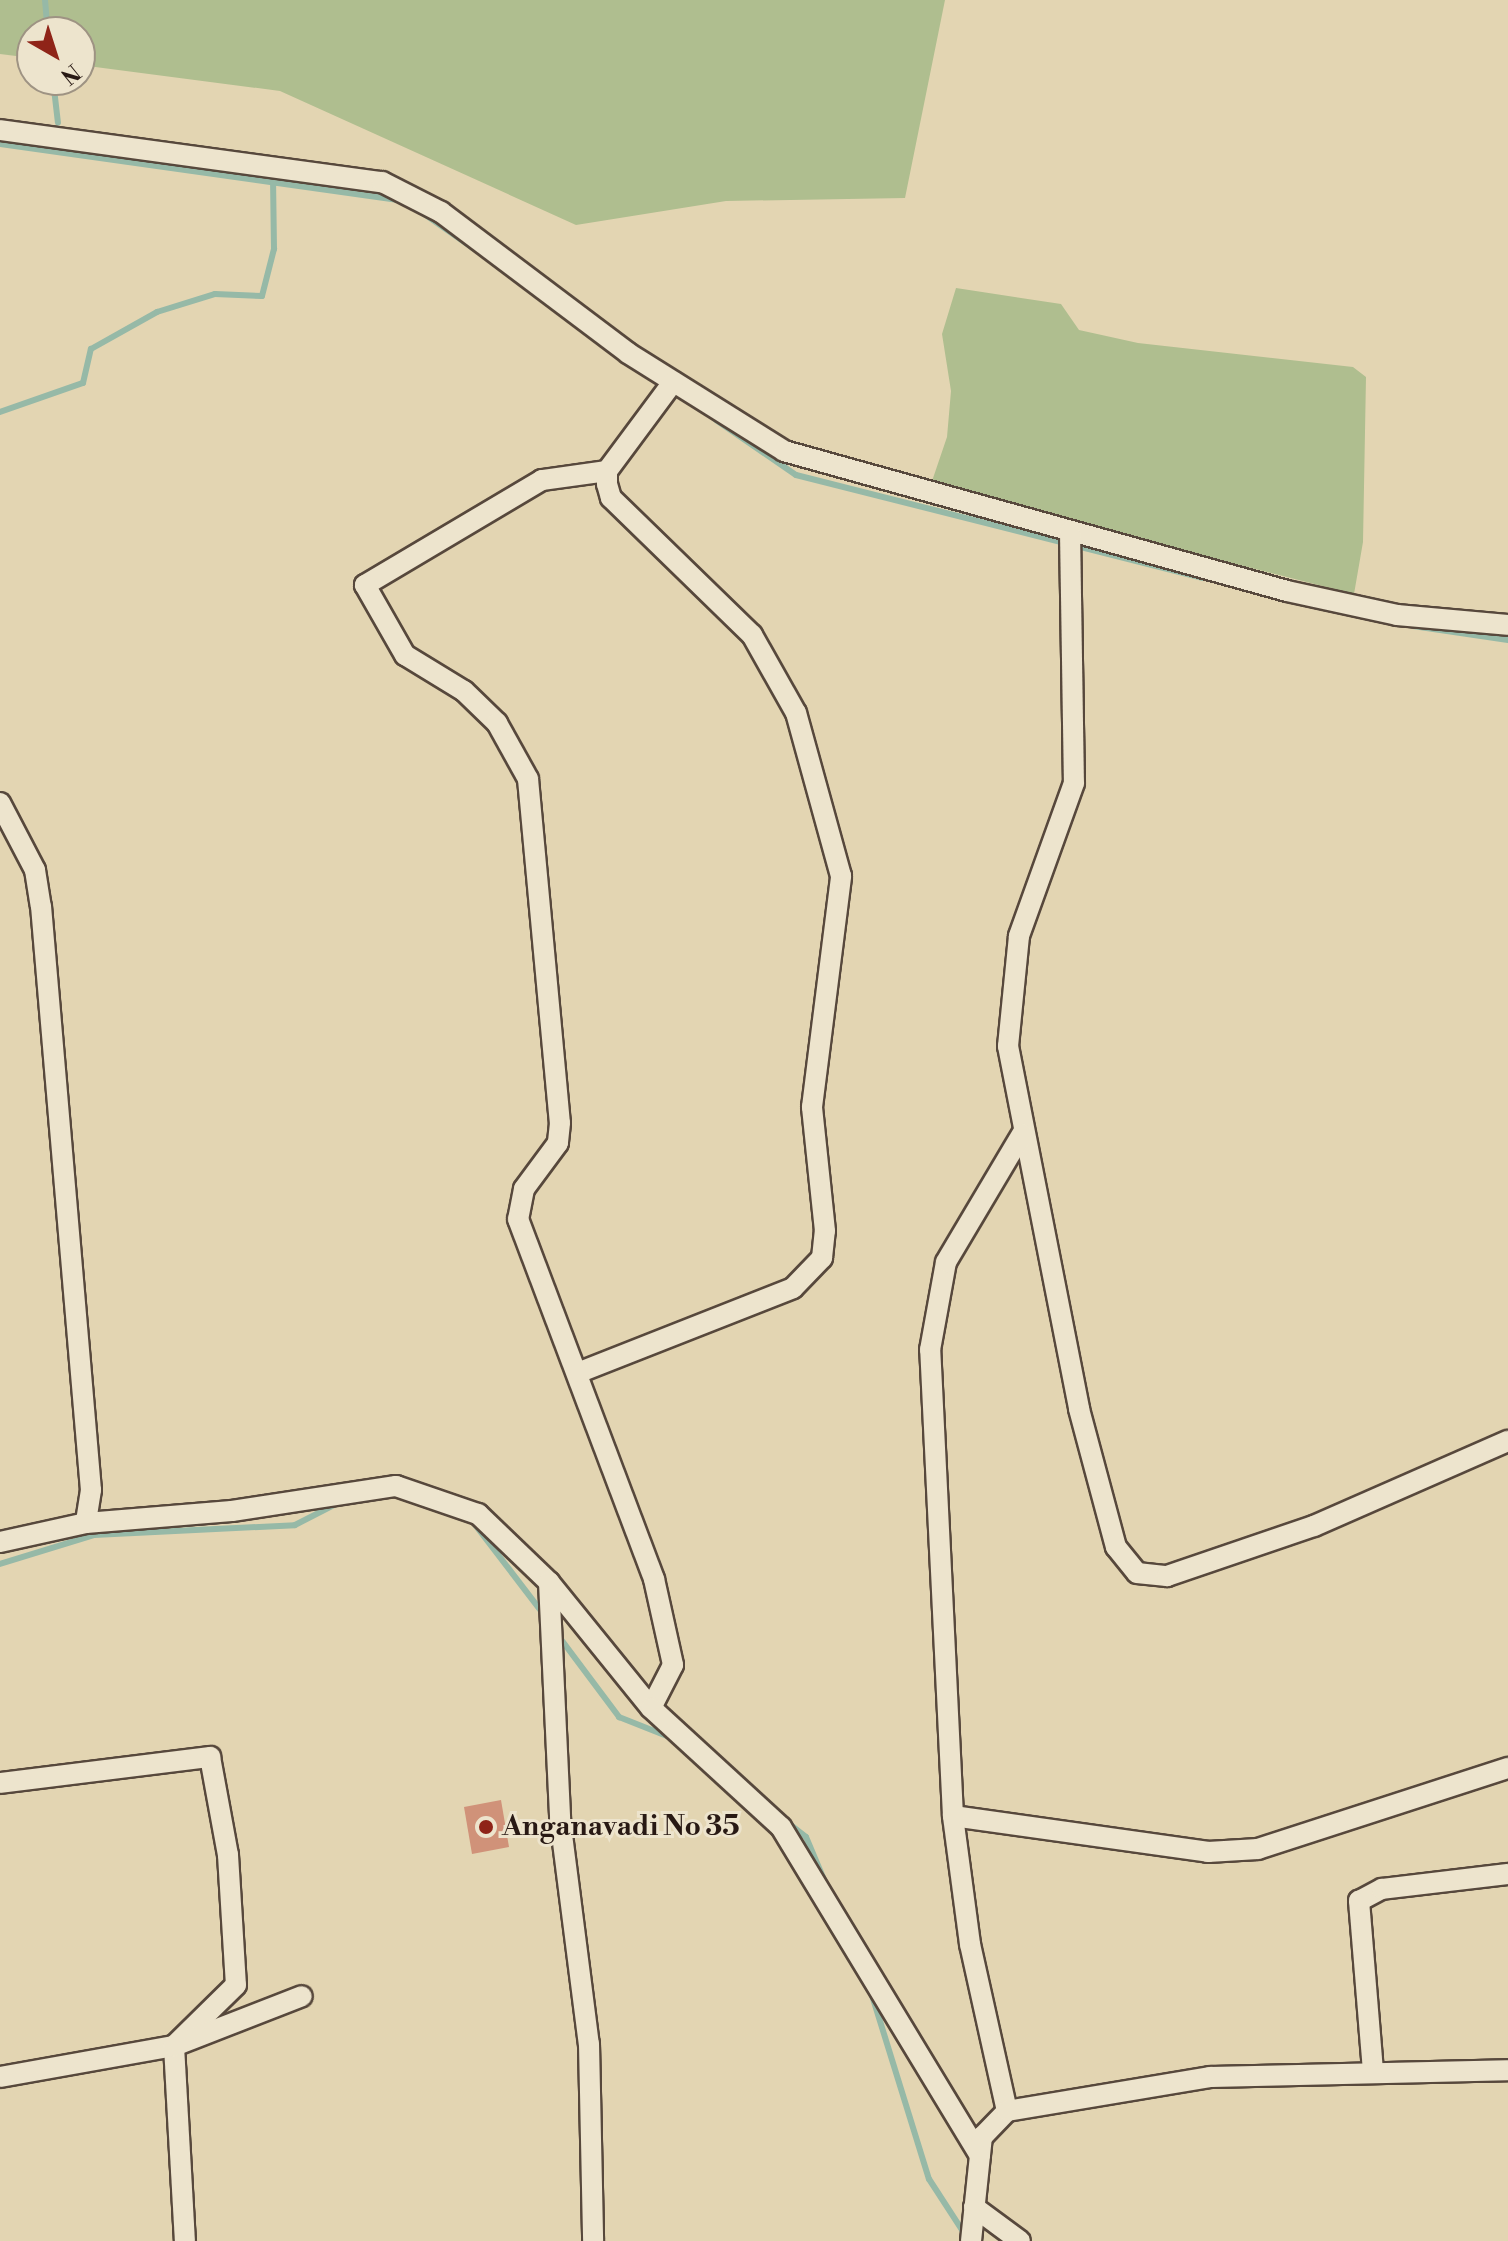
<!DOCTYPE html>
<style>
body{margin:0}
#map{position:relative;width:1508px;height:2241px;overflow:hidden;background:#e3d5b2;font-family:"Libre Bodoni",serif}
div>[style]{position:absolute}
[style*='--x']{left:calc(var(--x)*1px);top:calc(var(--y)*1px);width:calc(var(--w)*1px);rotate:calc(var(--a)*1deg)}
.green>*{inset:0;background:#afbe8f}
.stream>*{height:6px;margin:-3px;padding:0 3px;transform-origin:3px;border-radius:3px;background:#96b9a7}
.building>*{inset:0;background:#d09279}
.roads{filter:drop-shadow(2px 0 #57483c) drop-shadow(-2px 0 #57483c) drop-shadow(0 2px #57483c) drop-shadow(0 -2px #57483c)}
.minor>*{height:20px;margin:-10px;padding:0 10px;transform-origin:10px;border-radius:10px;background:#ede4cd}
.dots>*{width:22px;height:22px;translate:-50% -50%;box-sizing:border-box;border:4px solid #ede4cd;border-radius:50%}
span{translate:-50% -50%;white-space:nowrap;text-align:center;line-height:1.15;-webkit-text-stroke:6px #ede4cd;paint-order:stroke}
.poi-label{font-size:28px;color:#281914;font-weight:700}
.left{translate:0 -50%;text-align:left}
.north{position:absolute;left:16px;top:16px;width:80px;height:80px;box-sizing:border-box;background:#ede4cd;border:2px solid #9e9383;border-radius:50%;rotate:141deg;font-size:22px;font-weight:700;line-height:32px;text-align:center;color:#281914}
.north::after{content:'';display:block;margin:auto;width:28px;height:36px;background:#8f2418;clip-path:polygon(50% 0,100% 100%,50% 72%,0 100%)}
</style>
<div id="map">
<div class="green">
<i style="clip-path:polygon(0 0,945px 0,905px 198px,726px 201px,576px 225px,280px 91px,80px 65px,80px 32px,32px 32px,32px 58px,0 54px)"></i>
<i style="clip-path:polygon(956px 288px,1061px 304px,1079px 330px,1138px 343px,1353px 367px,1366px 377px,1363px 542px,1354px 594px,930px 487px,947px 437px,951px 391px,942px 334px)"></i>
</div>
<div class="stream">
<i style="--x:45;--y:0;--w:32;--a:85"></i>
<i style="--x:53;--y:80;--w:43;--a:83.4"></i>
<i style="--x:0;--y:144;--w:404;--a:8"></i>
<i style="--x:420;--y:211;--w:73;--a:35"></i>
<i style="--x:0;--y:412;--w:88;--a:-19.3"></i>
<i style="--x:83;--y:383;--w:35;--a:-77"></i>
<i style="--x:91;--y:349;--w:76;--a:-29.3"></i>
<i style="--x:157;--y:312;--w:61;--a:-17.2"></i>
<i style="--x:215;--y:294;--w:47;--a:2.4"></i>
<i style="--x:262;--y:296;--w:49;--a:-75.7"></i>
<i style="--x:274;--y:249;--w:69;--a:-90.8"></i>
<i style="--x:716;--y:420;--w:97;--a:34.5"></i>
<i style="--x:796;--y:475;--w:420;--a:14.2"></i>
<i style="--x:1413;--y:626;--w:96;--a:8.4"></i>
<i style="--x:473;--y:1522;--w:117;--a:52.6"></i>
<i style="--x:0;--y:1564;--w:98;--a:-17.1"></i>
<i style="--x:94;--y:1535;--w:201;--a:-2.8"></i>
<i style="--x:295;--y:1525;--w:48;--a:-27.1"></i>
<i style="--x:557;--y:1634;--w:104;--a:53.2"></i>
<i style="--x:619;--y:1717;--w:57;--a:21.6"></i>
<i style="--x:787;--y:1822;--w:24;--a:38"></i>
<i style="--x:806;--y:1837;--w:49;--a:67.1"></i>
<i style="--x:871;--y:1992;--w:196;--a:72.8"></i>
<i style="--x:929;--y:2179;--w:68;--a:57"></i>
</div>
<div class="building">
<i style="clip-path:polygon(501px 1800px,509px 1847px,472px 1854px,464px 1807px)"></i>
</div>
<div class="roads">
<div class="minor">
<i style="--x:0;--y:130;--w:386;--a:7.8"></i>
<i style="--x:382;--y:182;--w:66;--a:27"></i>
<i style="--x:441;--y:212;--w:234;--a:37"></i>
<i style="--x:628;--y:353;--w:184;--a:32.1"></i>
<i style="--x:784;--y:451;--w:522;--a:15.55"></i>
<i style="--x:1287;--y:591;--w:113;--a:12.3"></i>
<i style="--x:1397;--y:615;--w:111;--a:5.1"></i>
<i style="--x:607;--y:471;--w:66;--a:172.1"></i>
<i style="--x:542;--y:480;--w:206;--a:149.3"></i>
<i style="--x:365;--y:585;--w:81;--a:60.3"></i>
<i style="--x:405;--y:655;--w:69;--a:31.4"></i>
<i style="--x:464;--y:691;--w:46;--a:44.1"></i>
<i style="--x:497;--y:723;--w:64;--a:61"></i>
<i style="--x:528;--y:779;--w:345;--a:84.7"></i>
<i style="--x:560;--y:1123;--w:20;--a:96"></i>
<i style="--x:558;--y:1143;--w:57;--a:126.5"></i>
<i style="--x:524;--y:1189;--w:31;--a:101"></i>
<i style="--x:518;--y:1219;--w:385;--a:69.3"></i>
<i style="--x:654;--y:1579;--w:88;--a:77.5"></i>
<i style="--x:673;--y:1665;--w:48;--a:117.1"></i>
<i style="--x:1070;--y:532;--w:251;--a:89.1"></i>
<i style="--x:1074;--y:783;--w:163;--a:109.8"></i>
<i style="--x:1019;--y:936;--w:111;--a:95.7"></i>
<i style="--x:1008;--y:1046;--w:370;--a:78.9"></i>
<i style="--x:1079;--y:1409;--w:143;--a:75"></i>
<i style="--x:1116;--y:1547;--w:33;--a:51"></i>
<i style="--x:1137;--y:1573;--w:30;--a:6"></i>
<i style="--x:1167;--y:1576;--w:155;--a:-18.8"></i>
<i style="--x:1314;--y:1526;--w:212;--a:-23.7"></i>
<i style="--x:0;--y:803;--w:76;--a:62.4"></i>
<i style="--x:35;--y:870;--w:36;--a:81"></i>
<i style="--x:41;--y:906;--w:586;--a:85.11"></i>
<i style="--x:91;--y:1490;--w:33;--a:99"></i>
<i style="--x:86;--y:1523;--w:88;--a:167.5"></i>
<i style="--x:580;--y:1372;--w:229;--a:-21.5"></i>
<i style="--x:793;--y:1288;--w:42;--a:-46"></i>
<i style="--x:822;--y:1258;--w:27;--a:-84"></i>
<i style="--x:825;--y:1231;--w:125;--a:-96"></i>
<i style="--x:812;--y:1107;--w:233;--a:-82.8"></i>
<i style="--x:841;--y:876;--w:169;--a:-105.4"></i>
<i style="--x:796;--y:713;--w:90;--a:-119.4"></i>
<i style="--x:752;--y:635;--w:197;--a:-135.8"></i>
<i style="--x:611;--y:498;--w:15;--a:-106"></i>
<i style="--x:607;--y:484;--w:13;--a:-90"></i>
<i style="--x:607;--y:471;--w:111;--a:-53.4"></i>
<i style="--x:86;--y:1523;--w:146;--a:-4.7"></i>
<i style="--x:232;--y:1511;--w:166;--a:-8.7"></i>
<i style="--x:396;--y:1486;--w:87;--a:18.9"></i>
<i style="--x:478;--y:1514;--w:98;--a:43.8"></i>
<i style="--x:549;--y:1582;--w:162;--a:51"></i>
<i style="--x:651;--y:1708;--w:176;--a:42.5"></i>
<i style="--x:781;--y:1827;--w:384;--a:58.8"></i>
<i style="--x:549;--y:1582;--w:237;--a:87.3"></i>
<i style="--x:560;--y:1819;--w:227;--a:82.7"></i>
<i style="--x:589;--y:2044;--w:197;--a:88.8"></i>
<i style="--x:0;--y:1783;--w:212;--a:-7.1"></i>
<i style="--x:210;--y:1757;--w:100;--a:79.6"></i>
<i style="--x:228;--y:1855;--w:130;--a:86.5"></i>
<i style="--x:236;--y:1985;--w:87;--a:135.5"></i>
<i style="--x:174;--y:2046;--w:195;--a:86.8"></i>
<i style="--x:953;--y:1816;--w:258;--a:8"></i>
<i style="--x:1208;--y:1852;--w:50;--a:-3.4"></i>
<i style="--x:1258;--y:1849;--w:263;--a:-18"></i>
<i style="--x:1373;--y:2071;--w:171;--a:-94.7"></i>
<i style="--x:1359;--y:1901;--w:26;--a:-28"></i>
<i style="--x:1382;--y:1889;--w:127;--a:-6.8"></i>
<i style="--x:0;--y:2077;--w:177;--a:-10.1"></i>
<i style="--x:174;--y:2046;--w:137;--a:-21.3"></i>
<i style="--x:1007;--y:2111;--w:171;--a:-102.5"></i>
<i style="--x:970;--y:1944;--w:129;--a:-97.6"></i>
<i style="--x:953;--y:1816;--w:467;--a:-92.8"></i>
<i style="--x:930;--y:1350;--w:89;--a:-79.7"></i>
<i style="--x:946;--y:1262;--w:149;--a:-59.3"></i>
<i style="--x:974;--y:2207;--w:57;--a:36.5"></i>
<i style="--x:971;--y:2241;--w:105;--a:-84"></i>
<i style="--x:982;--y:2137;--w:36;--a:-46"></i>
<i style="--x:1007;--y:2111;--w:206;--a:-9.5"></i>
<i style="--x:1210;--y:2077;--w:298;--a:-1.3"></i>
</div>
</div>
<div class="dots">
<i style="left:486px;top:1827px;background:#8f2418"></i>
</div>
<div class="poi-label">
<span class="left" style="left:502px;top:1827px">Anganavadi No 35</span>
</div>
<div class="north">N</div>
</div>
